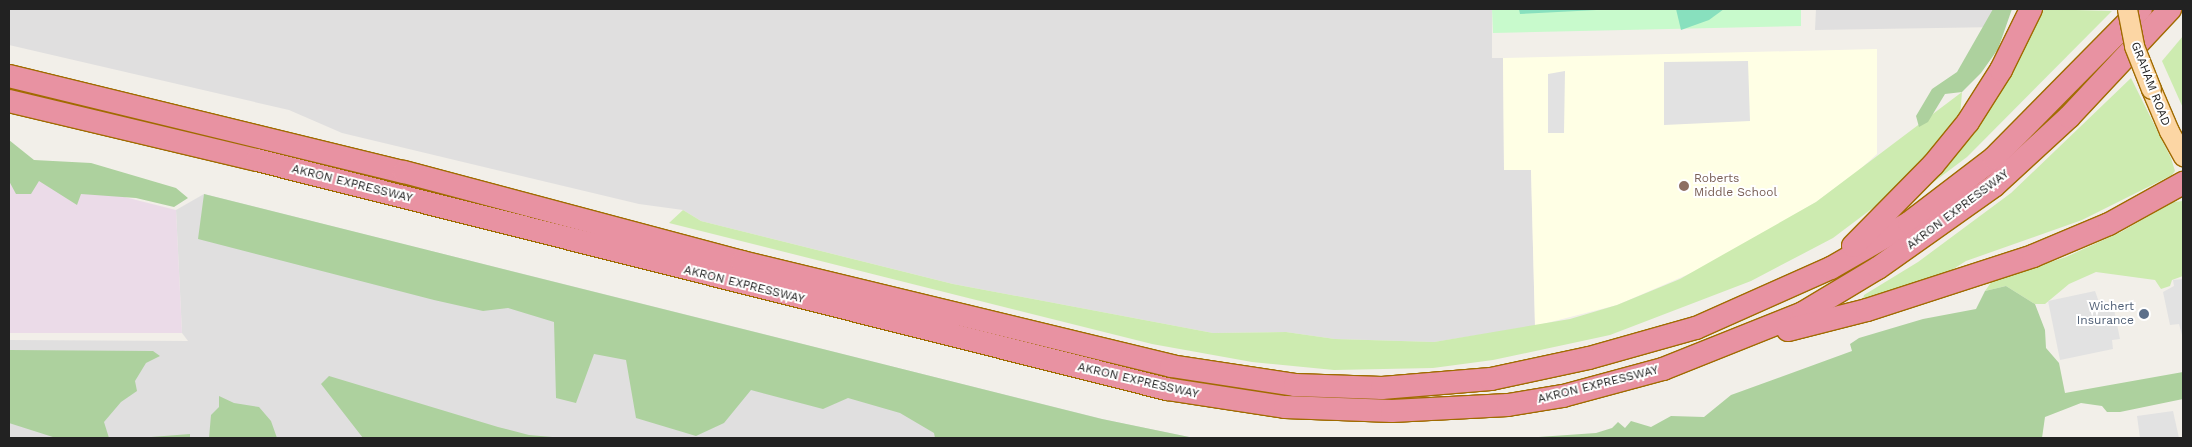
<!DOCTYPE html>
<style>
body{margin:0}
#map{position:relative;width:2192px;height:447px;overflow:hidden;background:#f2efe9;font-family:"Work Sans",sans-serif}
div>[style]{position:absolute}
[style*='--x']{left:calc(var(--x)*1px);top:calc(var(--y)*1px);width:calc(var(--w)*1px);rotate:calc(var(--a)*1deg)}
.residential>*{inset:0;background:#e0dfdf}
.industrial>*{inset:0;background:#ebdbe8}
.education>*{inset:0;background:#ffffe5}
.grass>*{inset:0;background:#cdebb0}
.forest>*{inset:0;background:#add19e}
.park>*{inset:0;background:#c8facc}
.pitch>*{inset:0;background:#88e0be}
.parking>*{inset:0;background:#e2e2e2}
.roads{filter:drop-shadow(1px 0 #a06b00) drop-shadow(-1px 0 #a06b00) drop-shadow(0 1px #a06b00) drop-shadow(0 -1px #a06b00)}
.major>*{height:19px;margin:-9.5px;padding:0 9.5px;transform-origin:9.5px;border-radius:9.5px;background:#fcd6a4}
.highway>*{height:22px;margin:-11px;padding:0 11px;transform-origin:11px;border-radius:11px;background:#e892a2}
.bridges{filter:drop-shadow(1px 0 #a06b00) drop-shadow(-1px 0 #a06b00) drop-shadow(0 1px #a06b00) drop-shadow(0 -1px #a06b00)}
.major-bridge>*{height:19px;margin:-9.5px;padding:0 9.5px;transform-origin:9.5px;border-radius:9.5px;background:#fcd6a4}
.dots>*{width:14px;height:14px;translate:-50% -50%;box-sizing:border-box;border:2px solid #fff;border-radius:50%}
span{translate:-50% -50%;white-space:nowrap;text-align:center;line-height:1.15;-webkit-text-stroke:4px #fff;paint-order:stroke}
.street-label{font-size:12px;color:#222}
.education-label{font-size:12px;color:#785e54}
.left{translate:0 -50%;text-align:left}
.service-label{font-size:12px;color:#4e5e75}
.right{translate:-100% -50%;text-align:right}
.frame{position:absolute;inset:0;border:10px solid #222;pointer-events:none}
</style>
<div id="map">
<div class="residential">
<i style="clip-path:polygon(9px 9px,1492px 9px,1492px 58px,1503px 58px,1504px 170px,1531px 170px,1535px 326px,1434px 342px,1335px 339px,1286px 332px,1213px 333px,953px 284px,701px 221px,683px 210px,639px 204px,342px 133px,289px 110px,9px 45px)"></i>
<i style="clip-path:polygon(1816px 9px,2002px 9px,1998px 27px,1815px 30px)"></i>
<i style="clip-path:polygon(204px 194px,1102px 419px,1194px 438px,9px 438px,9px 340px,188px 341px,182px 333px,176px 210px)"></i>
</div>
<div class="industrial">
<i style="clip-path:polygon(9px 168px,176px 210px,182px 333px,9px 333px)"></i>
</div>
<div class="education">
<i style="clip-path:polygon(1877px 49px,1877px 154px,1858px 171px,1816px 202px,1705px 267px,1617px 305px,1535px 326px,1531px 170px,1504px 170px,1503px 58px)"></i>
</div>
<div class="grass">
<i style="clip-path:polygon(2039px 9px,2112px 11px,1967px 157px,1915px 196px)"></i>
<i style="clip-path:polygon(2183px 36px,2183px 108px,2162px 61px)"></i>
<i style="clip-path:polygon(2131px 78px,2171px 158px,2175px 171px,2172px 175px,2082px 220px,1966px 261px,1947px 273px,1863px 299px,1864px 295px,1918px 262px,2011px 193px)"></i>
<i style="clip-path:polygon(1962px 92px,1960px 117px,1918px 174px,1833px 238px,1751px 281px,1610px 335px,1493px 360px,1433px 368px,1334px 370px,1252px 362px,1152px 344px,669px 223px,683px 210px,701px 221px,953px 284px,1213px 333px,1286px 332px,1335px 339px,1434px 342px,1570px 319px,1617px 305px,1680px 279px,1816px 202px)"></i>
<i style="clip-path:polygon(2183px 201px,2183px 276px,2172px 280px,2170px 286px,2161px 289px,2155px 280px,2096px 272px,2069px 284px,2045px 304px,2035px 304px,2006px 286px,1985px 291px,1992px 281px,2066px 257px,2121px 232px,2173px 202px)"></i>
</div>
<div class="forest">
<i style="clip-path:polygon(1993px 9px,2012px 9px,1998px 49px,1981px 73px,1962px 92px,1945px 94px,1928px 122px,1919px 127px,1916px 116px,1932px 89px,1957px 72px)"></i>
<i style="clip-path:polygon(9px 140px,34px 160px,91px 163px,176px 188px,188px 198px,174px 207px,136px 198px,81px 194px,77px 205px,39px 181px,31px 194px,16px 194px,9px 181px)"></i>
<i style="clip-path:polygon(204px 194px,1102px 419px,1194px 438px,935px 438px,934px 433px,900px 413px,848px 398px,823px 409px,751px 390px,724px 423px,696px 436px,636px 418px,626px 360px,594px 354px,576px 403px,556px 398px,554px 322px,508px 308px,483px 311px,434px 300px,198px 239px)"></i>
<i style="clip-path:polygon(2006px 286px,2035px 304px,2045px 330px,2046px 348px,2059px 363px,2065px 393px,2183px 372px,2183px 399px,2120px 412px,2107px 412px,2102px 406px,2081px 403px,2045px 417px,2042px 438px,1523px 438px,1596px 433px,1612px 428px,1618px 422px,1625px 428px,1631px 421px,1651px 427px,1671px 416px,1704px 417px,1731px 395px,1852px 351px,1850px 344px,1859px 338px,1923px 319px,1976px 309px,1985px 291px)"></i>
<i style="clip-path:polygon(9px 350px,153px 351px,160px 356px,146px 363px,135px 381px,137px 391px,121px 402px,104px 422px,109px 438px,56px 438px,9px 423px)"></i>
<i style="clip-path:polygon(329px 376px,498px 427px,529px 435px,564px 438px,363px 438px,321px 384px)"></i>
<i style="clip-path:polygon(219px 396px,234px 403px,259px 407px,271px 421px,277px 438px,209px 438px,211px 415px,219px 407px)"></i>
<i style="clip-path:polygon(190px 434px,190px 438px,138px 438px)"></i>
</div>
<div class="park">
<i style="clip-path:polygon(1492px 9px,1801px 9px,1801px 26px,1493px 33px)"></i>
</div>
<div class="pitch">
<i style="clip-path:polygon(1519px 9px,1616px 9px,1520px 14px)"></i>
<i style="clip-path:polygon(1676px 9px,1724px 9px,1709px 20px,1681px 30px)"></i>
</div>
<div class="parking">
<i style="clip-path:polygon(1748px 61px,1750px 121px,1664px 125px,1664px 62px)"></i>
<i style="clip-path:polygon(1565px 71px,1564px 133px,1548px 133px,1548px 74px)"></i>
<i style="clip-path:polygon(2183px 279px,2183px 335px,2182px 335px,2179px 324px,2170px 325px,2163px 292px,2174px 286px,2173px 280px)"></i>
<i style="clip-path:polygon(2095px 291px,2099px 302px,2113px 304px,2120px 339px,2112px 340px,2113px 349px,2060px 360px,2048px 301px)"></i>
<i style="clip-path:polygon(2173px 411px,2179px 438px,2140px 438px,2137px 416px)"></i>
</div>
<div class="roads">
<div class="major">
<i style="--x:2151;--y:89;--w:46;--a:66.8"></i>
<i style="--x:2169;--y:131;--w:29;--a:61"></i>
</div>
<div class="highway">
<i style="--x:9;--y:76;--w:406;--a:13.7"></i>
<i style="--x:404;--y:172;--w:350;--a:14.9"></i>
<i style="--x:742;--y:262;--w:441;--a:13.6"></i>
<i style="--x:1171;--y:366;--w:125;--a:8.7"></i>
<i style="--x:1295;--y:385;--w:87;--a:2"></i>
<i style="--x:1382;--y:388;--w:109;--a:-4.7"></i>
<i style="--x:1491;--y:379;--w:100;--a:-12.1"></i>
<i style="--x:1589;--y:358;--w:111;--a:-15.7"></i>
<i style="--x:1696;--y:328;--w:148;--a:-24"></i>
<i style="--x:1831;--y:268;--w:90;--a:-30"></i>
<i style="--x:1909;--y:223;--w:107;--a:-37.4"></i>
<i style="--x:1994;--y:158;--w:209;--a:-45.4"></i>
<i style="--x:9;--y:101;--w:255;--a:13.4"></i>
<i style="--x:257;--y:160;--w:938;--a:14.13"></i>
<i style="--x:1167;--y:389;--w:119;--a:8.7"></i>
<i style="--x:1285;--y:407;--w:107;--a:2.1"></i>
<i style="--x:1392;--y:411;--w:116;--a:-3"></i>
<i style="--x:1508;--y:405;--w:56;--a:-9.3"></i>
<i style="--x:1563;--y:396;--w:104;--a:-15.1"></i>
<i style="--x:1663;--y:369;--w:151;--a:-21.8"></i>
<i style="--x:1803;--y:313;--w:87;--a:-31"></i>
<i style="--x:1878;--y:268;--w:142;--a:-35.3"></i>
<i style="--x:1994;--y:186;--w:102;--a:-42.6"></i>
<i style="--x:2069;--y:117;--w:148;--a:-46.9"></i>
<i style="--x:1853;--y:246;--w:114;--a:-45.4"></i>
<i style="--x:1933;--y:165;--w:55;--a:-50.9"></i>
<i style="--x:1968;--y:122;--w:62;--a:-57.6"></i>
<i style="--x:2001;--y:70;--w:68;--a:-63.8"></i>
<i style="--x:1788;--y:330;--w:81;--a:-14.2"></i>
<i style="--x:1867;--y:310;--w:175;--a:-18"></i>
<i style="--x:2033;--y:256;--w:82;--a:-22.8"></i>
<i style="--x:2109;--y:224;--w:85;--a:-29"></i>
</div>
</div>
<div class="bridges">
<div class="major-bridge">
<i style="--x:2127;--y:9;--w:38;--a:79"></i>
<i style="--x:2134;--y:46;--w:46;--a:68.4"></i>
</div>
</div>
<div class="dots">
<i style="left:1684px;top:186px;background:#8d6e63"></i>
<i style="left:2144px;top:314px;background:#5c6f8a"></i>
</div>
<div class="street-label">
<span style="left:2150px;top:84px;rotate:69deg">GRAHAM ROAD</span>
<span style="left:352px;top:184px;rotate:14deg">AKRON EXPRESSWAY</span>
<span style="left:1958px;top:210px;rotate:-37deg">AKRON EXPRESSWAY</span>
<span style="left:744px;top:285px;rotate:14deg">AKRON EXPRESSWAY</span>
<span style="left:1138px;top:381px;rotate:13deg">AKRON EXPRESSWAY</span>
<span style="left:1598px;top:385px;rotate:-14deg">AKRON EXPRESSWAY</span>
</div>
<div class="education-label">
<span class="left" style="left:1694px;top:186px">Roberts<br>Middle School</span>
</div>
<div class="service-label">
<span class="right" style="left:2134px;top:314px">Wichert<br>Insurance</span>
</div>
<div class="frame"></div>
</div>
